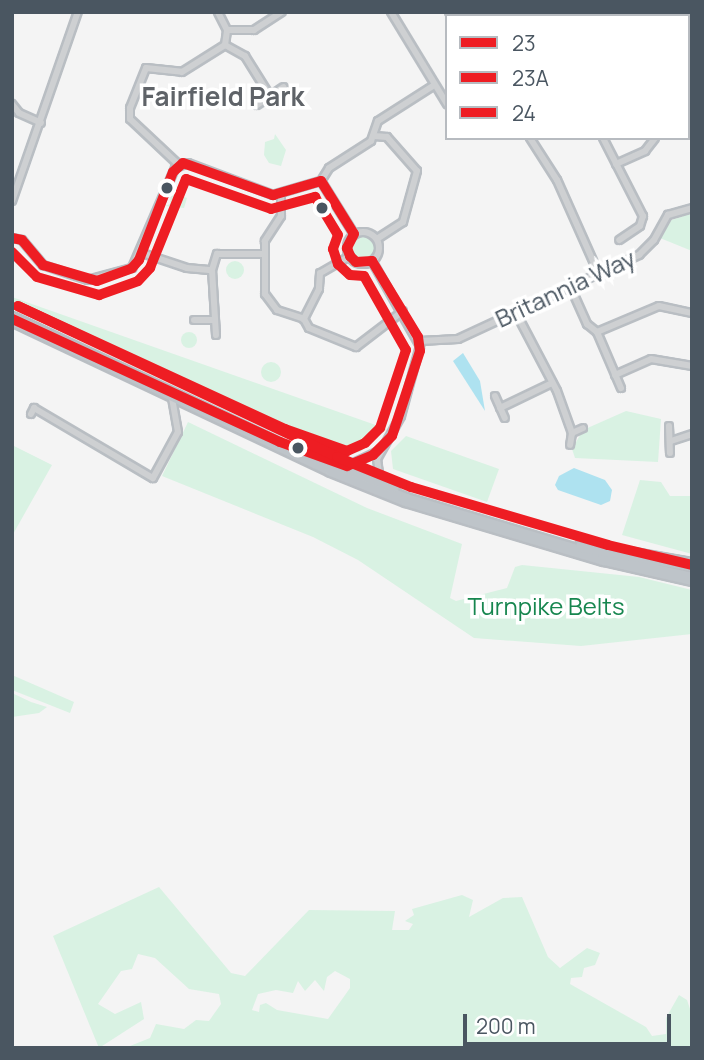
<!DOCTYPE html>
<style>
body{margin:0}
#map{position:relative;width:704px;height:1060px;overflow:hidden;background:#f4f4f4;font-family:Manrope,sans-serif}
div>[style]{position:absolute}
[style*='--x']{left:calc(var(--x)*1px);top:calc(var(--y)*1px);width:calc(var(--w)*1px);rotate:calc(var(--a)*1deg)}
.green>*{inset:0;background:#d9f2e3}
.round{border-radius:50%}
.water>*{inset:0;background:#aee2f0}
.roads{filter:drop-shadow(2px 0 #b9bec3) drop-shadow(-2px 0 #b9bec3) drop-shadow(0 2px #b9bec3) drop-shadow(0 -2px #b9bec3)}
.street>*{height:6px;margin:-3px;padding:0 3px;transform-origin:3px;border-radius:3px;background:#ced0d2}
.street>.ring{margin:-3px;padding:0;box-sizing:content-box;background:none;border:6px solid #ced0d2;border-radius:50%}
.highway>*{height:12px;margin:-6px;padding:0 6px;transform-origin:6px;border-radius:6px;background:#bec4c9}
.bus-1>*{height:10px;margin:-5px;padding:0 5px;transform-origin:5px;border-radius:5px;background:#ee1d23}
.bus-2>*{height:10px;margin:-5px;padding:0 5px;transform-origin:5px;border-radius:5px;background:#ee1d23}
.bus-3>*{height:10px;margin:-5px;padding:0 5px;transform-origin:5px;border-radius:5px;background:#ee1d23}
.dots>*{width:19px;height:19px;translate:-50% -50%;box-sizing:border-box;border:4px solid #fff;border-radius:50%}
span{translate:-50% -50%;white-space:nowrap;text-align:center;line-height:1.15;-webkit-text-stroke:7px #fff;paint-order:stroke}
.street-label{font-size:24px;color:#4a5661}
.park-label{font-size:24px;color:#17864f}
.neighbourhood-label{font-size:26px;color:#5f6368;font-weight:700}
.frame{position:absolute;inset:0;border:14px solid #4a5661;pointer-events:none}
.legend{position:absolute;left:445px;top:14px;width:245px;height:126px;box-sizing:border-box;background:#fff;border:2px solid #b7bbc0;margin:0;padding:9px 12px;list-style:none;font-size:21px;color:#4a5661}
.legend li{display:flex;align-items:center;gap:14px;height:35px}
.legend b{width:35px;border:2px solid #b7bbc0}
.scale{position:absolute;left:463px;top:1014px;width:208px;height:32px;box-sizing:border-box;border:4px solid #4a5661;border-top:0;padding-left:9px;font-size:21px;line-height:24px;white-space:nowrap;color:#4a5661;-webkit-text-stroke:5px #fff;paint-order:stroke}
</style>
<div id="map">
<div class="green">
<i style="clip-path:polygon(275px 134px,286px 150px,281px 166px,269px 163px,264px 155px,265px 142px,274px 139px)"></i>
<i style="clip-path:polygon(171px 192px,187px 198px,184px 208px,165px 206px,170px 204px)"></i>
<i style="clip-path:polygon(692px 213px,692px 251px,660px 238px,669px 221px)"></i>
<i class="round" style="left:352px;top:237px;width:22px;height:22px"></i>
<i class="round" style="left:226px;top:261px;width:18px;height:18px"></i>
<i style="clip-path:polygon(12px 297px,387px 429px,360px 452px,350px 453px,76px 334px,12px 303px)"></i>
<i class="round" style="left:181px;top:332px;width:16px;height:16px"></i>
<i class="round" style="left:261px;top:362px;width:20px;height:20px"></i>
<i style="clip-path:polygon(626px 411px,661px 419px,658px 462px,575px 458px,572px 449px,583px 430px)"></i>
<i style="clip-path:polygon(188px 422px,367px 508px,462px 544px,450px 598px,456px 601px,507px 588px,515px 567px,522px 565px,639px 577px,692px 590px,692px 634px,581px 646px,474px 638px,358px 560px,313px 537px,162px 476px)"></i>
<i style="clip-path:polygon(406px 436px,499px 469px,487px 502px,393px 469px,391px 451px)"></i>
<i style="clip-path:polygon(12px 445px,52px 465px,12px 536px)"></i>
<i style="clip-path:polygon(640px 480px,661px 482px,670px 496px,692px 496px,692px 554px,622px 535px)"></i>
<i style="clip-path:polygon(12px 675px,74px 702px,70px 713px,12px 690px)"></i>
<i style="clip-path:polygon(12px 693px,31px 702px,47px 707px,39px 713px,12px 717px)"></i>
<i style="clip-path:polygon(evenodd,159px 887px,231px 973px,245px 976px,309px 910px,395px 911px,392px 930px,409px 930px,413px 924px,405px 921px,414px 915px,412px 909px,462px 895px,473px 900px,469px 917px,503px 898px,522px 897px,548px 957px,560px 968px,587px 948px,600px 953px,595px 965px,584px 968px,582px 977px,571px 978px,570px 984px,646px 1027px,652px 1036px,666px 1034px,666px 1018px,679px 995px,687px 1000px,692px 1015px,692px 1048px,125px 1048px,150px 1038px,156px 1024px,184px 1029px,196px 1020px,209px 1021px,221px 1004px,219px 994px,189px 989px,155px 958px,138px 954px,132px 969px,121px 971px,98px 1004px,115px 1014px,141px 1002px,144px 1019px,99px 1048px,53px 936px,159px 887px,335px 971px,350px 979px,350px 988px,328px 1019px,277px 1010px,266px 1003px,260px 1005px,259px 1012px,252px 1010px,258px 994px,276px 990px,293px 993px,298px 981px,305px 991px,315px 980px,324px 991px,327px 977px,335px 971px)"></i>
</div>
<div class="water">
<i style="clip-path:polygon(463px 353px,480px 381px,485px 411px,453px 361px)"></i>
<i style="clip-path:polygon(574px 468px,605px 480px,612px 490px,610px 501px,601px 505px,558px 490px,555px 485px,559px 476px)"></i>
</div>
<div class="roads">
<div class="street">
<i style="--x:391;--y:12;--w:108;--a:58.7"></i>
<i style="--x:449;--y:12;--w:22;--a:10"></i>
<i style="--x:567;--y:16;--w:4;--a:-76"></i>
<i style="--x:637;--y:16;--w:4;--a:-90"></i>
<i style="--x:227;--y:30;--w:27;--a:0"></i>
<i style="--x:254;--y:30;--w:33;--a:-33"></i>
<i style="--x:688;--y:34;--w:4;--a:14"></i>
<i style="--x:225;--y:45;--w:23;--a:29"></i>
<i style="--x:245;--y:56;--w:47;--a:58"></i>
<i style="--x:688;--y:92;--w:4;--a:14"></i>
<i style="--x:12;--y:104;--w:11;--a:52"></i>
<i style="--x:19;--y:113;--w:24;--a:24"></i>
<i style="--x:257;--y:105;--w:32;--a:-34"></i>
<i style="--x:374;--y:136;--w:13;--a:4"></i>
<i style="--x:387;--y:137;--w:45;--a:48.6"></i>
<i style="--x:417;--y:171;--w:53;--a:105.4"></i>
<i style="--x:403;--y:222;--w:31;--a:147"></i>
<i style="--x:530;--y:138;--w:50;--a:57.3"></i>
<i style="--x:557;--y:180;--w:101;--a:66"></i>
<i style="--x:603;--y:138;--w:88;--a:62.9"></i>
<i style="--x:643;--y:216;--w:10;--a:107"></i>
<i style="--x:640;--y:226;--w:25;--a:146"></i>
<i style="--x:616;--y:164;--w:32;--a:-24"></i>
<i style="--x:645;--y:151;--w:16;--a:-52"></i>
<i style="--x:179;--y:165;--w:67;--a:-136.8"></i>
<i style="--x:130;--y:119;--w:11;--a:-90"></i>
<i style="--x:130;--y:108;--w:43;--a:-68.2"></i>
<i style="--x:146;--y:68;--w:36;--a:6"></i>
<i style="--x:182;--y:72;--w:51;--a:-32.1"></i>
<i style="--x:225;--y:45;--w:15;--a:-82"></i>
<i style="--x:227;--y:30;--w:20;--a:-117"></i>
<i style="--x:321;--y:181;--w:15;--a:-58"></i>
<i style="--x:329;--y:168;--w:50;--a:-32.7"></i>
<i style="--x:371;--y:141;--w:21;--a:-71"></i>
<i style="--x:378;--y:121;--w:65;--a:-32.5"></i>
<i style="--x:281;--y:195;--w:21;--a:90"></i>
<i style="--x:281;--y:216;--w:30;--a:123"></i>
<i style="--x:265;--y:241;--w:53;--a:90"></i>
<i style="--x:265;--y:294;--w:20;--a:53"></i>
<i style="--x:277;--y:310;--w:28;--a:18"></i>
<i style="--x:12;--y:201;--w:200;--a:-70.8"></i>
<i class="ring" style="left:347px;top:232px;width:26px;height:26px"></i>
<i style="--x:12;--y:238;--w:10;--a:11"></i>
<i style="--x:22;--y:240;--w:33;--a:50"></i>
<i style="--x:43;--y:265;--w:47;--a:18.4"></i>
<i style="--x:88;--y:280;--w:46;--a:-15.3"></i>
<i style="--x:132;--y:268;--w:109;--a:-66.7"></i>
<i style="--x:175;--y:168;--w:14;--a:-21"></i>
<i style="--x:188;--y:163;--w:91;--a:20.6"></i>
<i style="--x:273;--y:195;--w:50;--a:-16.3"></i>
<i style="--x:321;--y:181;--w:62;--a:58.1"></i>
<i style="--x:142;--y:253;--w:47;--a:18.4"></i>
<i style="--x:187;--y:268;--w:25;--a:5"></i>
<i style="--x:350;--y:256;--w:34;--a:150"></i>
<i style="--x:320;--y:273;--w:16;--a:94"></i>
<i style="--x:319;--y:289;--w:34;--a:117"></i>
<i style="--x:304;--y:319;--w:10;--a:61"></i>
<i style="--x:309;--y:328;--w:51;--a:22"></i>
<i style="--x:356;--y:347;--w:59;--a:-37.5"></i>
<i style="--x:372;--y:261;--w:98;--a:60.5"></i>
<i style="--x:420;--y:346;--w:73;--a:105.2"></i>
<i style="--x:401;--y:416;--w:49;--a:119.2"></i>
<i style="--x:377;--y:459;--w:21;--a:82"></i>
<i style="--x:570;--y:286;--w:42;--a:65.9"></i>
<i style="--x:587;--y:324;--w:13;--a:39"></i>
<i style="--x:597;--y:332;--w:67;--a:-22.8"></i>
<i style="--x:659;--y:306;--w:34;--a:12"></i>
<i style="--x:515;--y:311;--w:90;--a:62.3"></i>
<i style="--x:557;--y:391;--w:45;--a:70.3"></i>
<i style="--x:572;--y:433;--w:12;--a:99"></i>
<i style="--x:194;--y:320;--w:21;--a:0"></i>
<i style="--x:597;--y:332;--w:61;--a:66.8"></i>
<i style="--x:216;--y:335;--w:65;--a:-93.5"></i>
<i style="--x:212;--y:270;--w:17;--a:-73"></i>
<i style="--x:217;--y:254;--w:47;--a:0"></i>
<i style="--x:420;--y:341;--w:38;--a:-3"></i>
<i style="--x:458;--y:339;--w:200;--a:-24.9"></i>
<i style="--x:639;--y:255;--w:21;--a:-45"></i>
<i style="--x:654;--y:240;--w:29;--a:-61"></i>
<i style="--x:668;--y:215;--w:25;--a:-16"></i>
<i style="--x:615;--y:375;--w:39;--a:-24"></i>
<i style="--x:651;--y:359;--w:42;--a:9.7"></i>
<i style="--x:495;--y:396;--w:24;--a:66"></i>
<i style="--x:500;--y:408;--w:58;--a:-25.7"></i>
<i style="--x:31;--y:414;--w:7;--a:-63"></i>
<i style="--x:34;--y:408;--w:138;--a:30.5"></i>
<i style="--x:153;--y:478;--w:52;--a:-61.5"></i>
<i style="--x:178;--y:432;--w:35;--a:-100"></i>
<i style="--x:669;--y:426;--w:27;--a:88"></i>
<i style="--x:572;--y:433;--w:12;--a:-24"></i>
<i style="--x:671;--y:441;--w:22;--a:-18"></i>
<i style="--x:348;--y:466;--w:34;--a:-26"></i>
</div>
<div class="highway">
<i style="--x:12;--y:319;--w:353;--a:25.3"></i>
<i style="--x:331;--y:470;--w:81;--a:21.8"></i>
<i style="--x:406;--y:500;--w:207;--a:16.6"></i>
<i style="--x:604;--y:559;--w:90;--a:12.8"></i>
<i style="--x:307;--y:451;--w:93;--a:22.1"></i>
<i style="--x:582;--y:546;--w:112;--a:9.8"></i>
</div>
</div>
<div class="bus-1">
<i style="--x:12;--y:238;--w:10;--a:11"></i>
<i style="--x:22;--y:240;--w:33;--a:50"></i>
<i style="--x:43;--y:265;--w:56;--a:16.5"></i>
<i style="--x:97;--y:281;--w:37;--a:-20"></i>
<i style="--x:132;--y:268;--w:11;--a:-49"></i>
<i style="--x:139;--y:260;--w:94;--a:-68.9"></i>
<i style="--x:173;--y:172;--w:13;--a:-42"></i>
<i style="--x:183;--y:163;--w:96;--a:19.6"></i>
<i style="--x:273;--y:195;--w:50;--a:-16.3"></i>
<i style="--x:321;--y:181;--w:62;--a:58.1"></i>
<i style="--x:354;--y:234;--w:16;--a:117"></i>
<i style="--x:347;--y:248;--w:9;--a:69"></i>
<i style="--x:350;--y:256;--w:8;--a:45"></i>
<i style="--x:356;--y:262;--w:16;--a:-4"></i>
<i style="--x:372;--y:261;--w:89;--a:58.8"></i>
<i style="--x:418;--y:337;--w:14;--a:82"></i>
<i style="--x:420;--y:351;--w:89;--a:108.2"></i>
<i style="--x:392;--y:436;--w:27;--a:135"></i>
<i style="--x:373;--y:455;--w:28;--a:157"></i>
<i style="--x:347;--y:466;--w:71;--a:-160.3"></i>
<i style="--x:280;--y:442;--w:295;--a:-155.3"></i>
</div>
<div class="bus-2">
<i style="--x:12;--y:252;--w:35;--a:45"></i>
<i style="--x:37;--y:277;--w:65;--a:16.2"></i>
<i style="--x:99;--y:295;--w:41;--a:-19.7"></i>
<i style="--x:138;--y:281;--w:18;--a:-47"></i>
<i style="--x:150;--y:268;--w:96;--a:-68"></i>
<i style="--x:186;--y:179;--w:90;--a:19.4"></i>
<i style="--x:271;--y:209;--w:46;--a:-15.3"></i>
<i style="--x:315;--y:197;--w:44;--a:58.8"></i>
<i style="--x:338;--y:235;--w:15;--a:110"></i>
<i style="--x:333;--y:249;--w:16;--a:72"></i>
<i style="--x:338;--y:264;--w:16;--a:43"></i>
<i style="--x:350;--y:275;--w:14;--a:4"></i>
<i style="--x:364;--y:276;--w:85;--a:60.4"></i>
<i style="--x:406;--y:350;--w:82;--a:108.4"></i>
<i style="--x:380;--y:428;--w:21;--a:135"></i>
<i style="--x:365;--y:443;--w:20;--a:156"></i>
<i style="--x:347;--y:451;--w:66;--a:-160.5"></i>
<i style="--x:285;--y:429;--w:294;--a:-155.3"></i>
</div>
<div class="bus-3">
<i style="--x:18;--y:306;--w:353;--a:25.3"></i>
<i style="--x:337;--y:457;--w:80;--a:22.1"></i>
<i style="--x:411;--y:487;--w:205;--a:16.4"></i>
<i style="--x:608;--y:545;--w:86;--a:13.4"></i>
</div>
<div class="dots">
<i style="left:167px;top:188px;background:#4a5661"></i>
<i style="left:322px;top:208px;background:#4a5661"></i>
<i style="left:298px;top:448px;background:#4a5661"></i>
</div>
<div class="street-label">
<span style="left:565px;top:288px;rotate:-25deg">Britannia Way</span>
</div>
<div class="park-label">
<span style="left:546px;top:606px">Turnpike Belts</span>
</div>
<div class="neighbourhood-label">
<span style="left:223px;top:97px">Fairfield Park</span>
</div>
<div class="frame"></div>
<ul class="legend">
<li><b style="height:9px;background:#ee1d23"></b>23</li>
<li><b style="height:9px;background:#ee1d23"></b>23A</li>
<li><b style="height:9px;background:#ee1d23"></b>24</li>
</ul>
<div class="scale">200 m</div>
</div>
